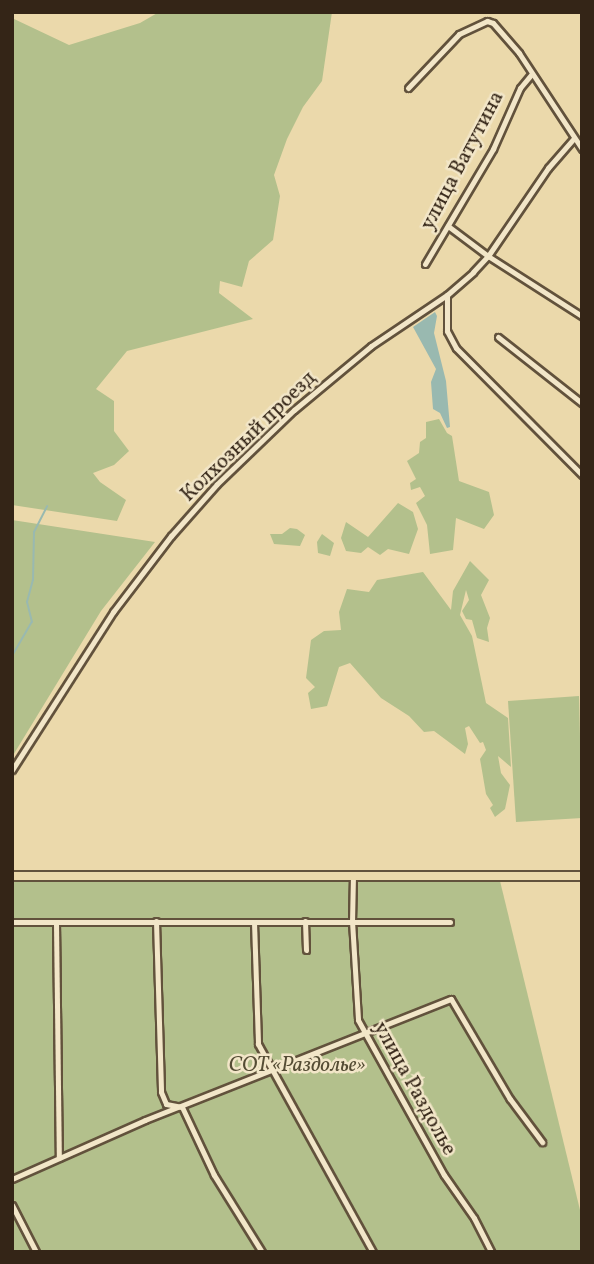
<!DOCTYPE html>
<meta charset="utf-8">
<style>
body{margin:0}
#map{position:relative;width:594px;height:1264px;overflow:hidden;background:#ebd9ab;font-family:Vollkorn,serif}
div>[style]{position:absolute}
[style*='--x']{left:calc(var(--x)*1px);top:calc(var(--y)*1px);width:calc(var(--w)*1px);rotate:calc(var(--a)*1deg)}
.green>*{inset:0;background:#b3c08c}
.water>*{inset:0;background:#99b9b0}
.stream>*{height:2px;margin:-1px;padding:0 1px;transform-origin:1px;border-radius:1px;background:#99b9b0}
.roads{filter:drop-shadow(2px 0 #62523c) drop-shadow(-2px 0 #62523c) drop-shadow(0 2px #62523c) drop-shadow(0 -2px #62523c)}
.minor>*{height:5px;margin:-2.5px;padding:0 2.5px;transform-origin:2.5px;border-radius:2.5px;background:#f2e6c8}
.primary>*{height:8px;margin:-4px;padding:0 4px;transform-origin:4px;border-radius:4px;background:#ebd9ab}
span{translate:-50% -50%;white-space:nowrap;text-align:center;line-height:1.15;-webkit-text-stroke:5px #f2e6c8;paint-order:stroke}
.street-label{font-size:21px;color:#342517}
.park-label{font-size:21px;color:#544c34;font-style:italic}
.frame{position:absolute;inset:0;border:14px solid #342517;pointer-events:none}
</style>
<div id="map">
<div class="green">
<i style="clip-path:polygon(159px 12px,332px 12px,322px 81px,303px 107px,287px 139px,274px 175px,280px 196px,273px 240px,249px 261px,242px 287px,220px 281px,219px 293px,253px 319px,127px 351px,96px 389px,114px 401px,114px 431px,129px 451px,114px 465px,93px 473px,100px 482px,126px 500px,117px 521px,12px 505px,12px 18px,69px 45px,140px 23px)"></i>
<i style="clip-path:polygon(439px 419px,447px 433px,452px 436px,459px 481px,489px 492px,494px 515px,484px 529px,456px 518px,453px 550px,430px 554px,427px 525px,416px 503px,425px 496px,420px 487px,411px 490px,410px 483px,416px 479px,407px 461px,419px 453px,420px 442px,426px 438px,426px 422px)"></i>
<i style="clip-path:polygon(398px 503px,413px 512px,418px 529px,409px 554px,388px 549px,380px 555px,368px 547px,361px 553px,346px 551px,341px 538px,346px 522px,368px 537px)"></i>
<i style="clip-path:polygon(12px 520px,155px 542px,101px 611px,12px 757px)"></i>
<i style="clip-path:polygon(290px 528px,297px 529px,305px 535px,300px 546px,274px 544px,270px 534px,282px 534px)"></i>
<i style="clip-path:polygon(322px 534px,334px 543px,330px 556px,318px 553px,317px 542px)"></i>
<i style="clip-path:polygon(470px 561px,489px 580px,481px 595px,490px 618px,487px 628px,489px 642px,477px 638px,472px 620px,466px 619px,462px 611px,469px 600px,466px 590px,460px 615px,472px 636px,486px 703px,508px 718px,511px 767px,498px 756px,501px 773px,510px 785px,505px 809px,495px 817px,490px 808px,493px 805px,486px 794px,480px 759px,486px 750px,483px 742px,480px 743px,469px 726px,465px 728px,468px 744px,465px 754px,434px 731px,424px 732px,409px 716px,381px 698px,350px 663px,339px 667px,327px 706px,311px 709px,308px 693px,315px 687px,306px 678px,311px 640px,324px 631px,341px 630px,339px 612px,347px 589px,369px 592px,377px 580px,423px 572px,451px 610px,453px 591px)"></i>
<i style="clip-path:polygon(579px 696px,582px 818px,516px 822px,508px 701px)"></i>
<i style="clip-path:polygon(500px 881px,580px 1210px,582px 1250px,12px 1252px,12px 882px)"></i>
</div>
<div class="water">
<i style="clip-path:polygon(435px 312px,437px 316px,434px 333px,446px 381px,450px 427px,447px 428px,440px 413px,433px 409px,431px 382px,436px 369px,413px 327px)"></i>
</div>
<div class="stream">
<i style="--x:12;--y:656;--w:39;--a:-60"></i>
<i style="--x:32;--y:622;--w:21;--a:-104"></i>
<i style="--x:27;--y:602;--w:23;--a:-75"></i>
<i style="--x:33;--y:580;--w:48;--a:-88.8"></i>
<i style="--x:34;--y:532;--w:29;--a:-63"></i>
</div>
<div class="roads">
<div class="minor">
<i style="--x:408;--y:88;--w:74;--a:-46.6"></i>
<i style="--x:459;--y:34;--w:31;--a:-25"></i>
<i style="--x:487;--y:21;--w:6;--a:18"></i>
<i style="--x:493;--y:23;--w:40;--a:49"></i>
<i style="--x:519;--y:53;--w:115;--a:56.7"></i>
<i style="--x:448;--y:226;--w:50;--a:36.9"></i>
<i style="--x:488;--y:256;--w:112;--a:32.6"></i>
<i style="--x:425;--y:264;--w:134;--a:-59.4"></i>
<i style="--x:493;--y:149;--w:67;--a:-66.1"></i>
<i style="--x:520;--y:88;--w:17;--a:-50"></i>
<i style="--x:447;--y:295;--w:36;--a:90"></i>
<i style="--x:447;--y:331;--w:19;--a:62"></i>
<i style="--x:456;--y:348;--w:179;--a:45.2"></i>
<i style="--x:498;--y:337;--w:107;--a:38.2"></i>
<i style="--x:12;--y:770;--w:188;--a:-57.4"></i>
<i style="--x:113;--y:612;--w:96;--a:-52.7"></i>
<i style="--x:171;--y:536;--w:69;--a:-48.5"></i>
<i style="--x:217;--y:484;--w:107;--a:-43.9"></i>
<i style="--x:294;--y:410;--w:100;--a:-39.7"></i>
<i style="--x:371;--y:346;--w:92;--a:-33.9"></i>
<i style="--x:447;--y:295;--w:35;--a:-41"></i>
<i style="--x:473;--y:272;--w:22;--a:-47"></i>
<i style="--x:488;--y:256;--w:107;--a:-55.7"></i>
<i style="--x:548;--y:168;--w:38;--a:-49"></i>
<i style="--x:353;--y:875;--w:46;--a:91.2"></i>
<i style="--x:352;--y:921;--w:99;--a:86.5"></i>
<i style="--x:358;--y:1020;--w:177;--a:61"></i>
<i style="--x:444;--y:1175;--w:52;--a:55.1"></i>
<i style="--x:474;--y:1218;--w:38;--a:63"></i>
<i style="--x:156;--y:921;--w:171;--a:88.3"></i>
<i style="--x:161;--y:1092;--w:13;--a:67"></i>
<i style="--x:166;--y:1104;--w:16;--a:11"></i>
<i style="--x:182;--y:1107;--w:75;--a:64.8"></i>
<i style="--x:214;--y:1175;--w:91;--a:58.1"></i>
<i style="--x:305;--y:921;--w:29;--a:88"></i>
<i style="--x:12;--y:922;--w:438;--a:0"></i>
<i style="--x:254;--y:922;--w:122;--a:88.1"></i>
<i style="--x:258;--y:1044;--w:238;--a:61.1"></i>
<i style="--x:56;--y:923;--w:235;--a:89.3"></i>
<i style="--x:12;--y:1179;--w:145;--a:-23.9"></i>
<i style="--x:145;--y:1120;--w:329;--a:-21.6"></i>
<i style="--x:451;--y:999;--w:116;--a:59.5"></i>
<i style="--x:510;--y:1099;--w:54;--a:53.3"></i>
<i style="--x:12;--y:1205;--w:53;--a:62.9"></i>
</div>
<div class="primary">
<i style="--x:12;--y:876;--w:570;--a:0"></i>
</div>
</div>
<div class="street-label">
<span style="left:463px;top:161px;rotate:-62deg">улица Ватутина</span>
<span style="left:249px;top:437px;rotate:-44deg">Колхозный проезд</span>
<span style="left:414px;top:1089px;rotate:61deg">улица Раздолье</span>
</div>
<div class="park-label">
<span style="left:297px;top:1066px">СОТ «Раздолье»</span>
</div>
<div class="frame"></div>
</div>
